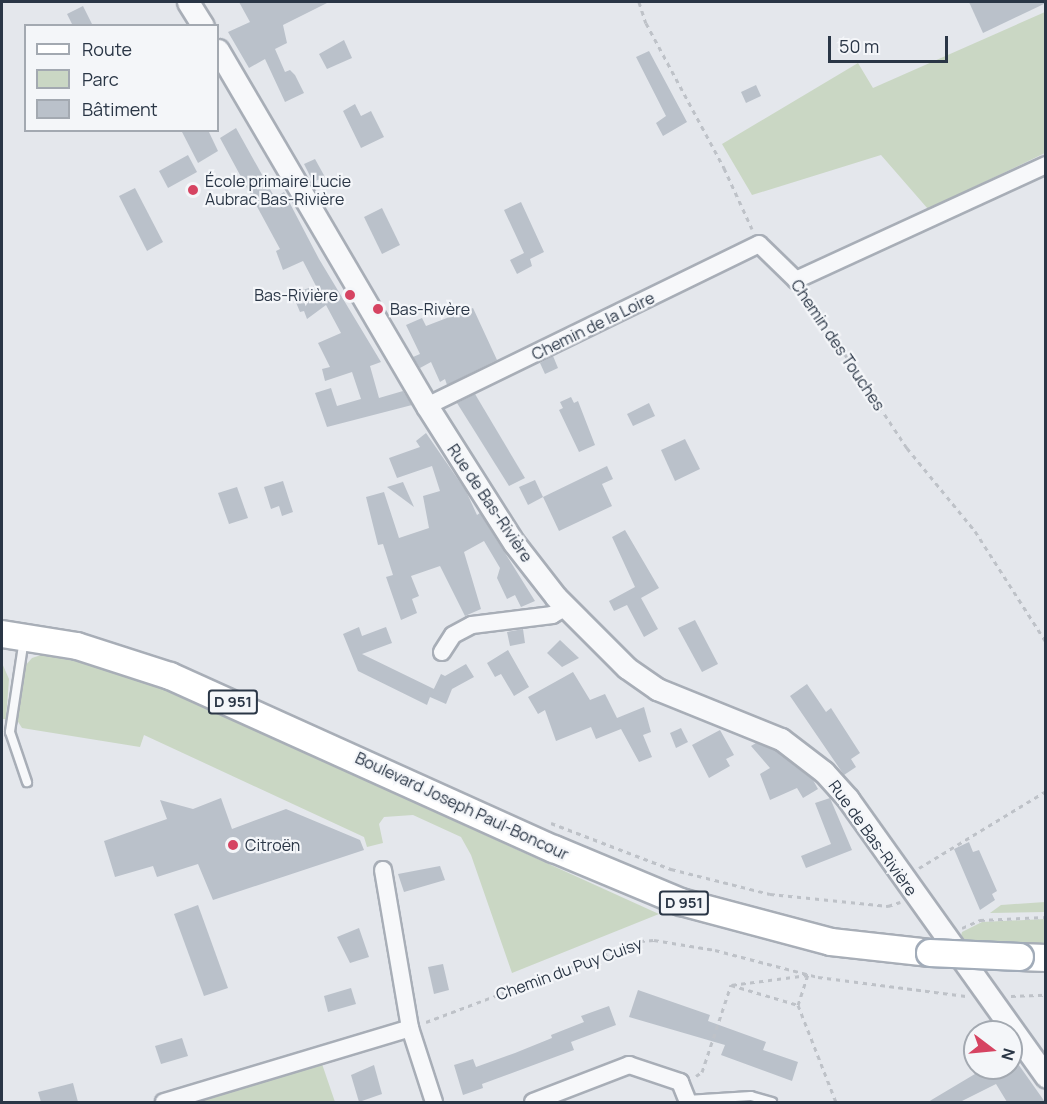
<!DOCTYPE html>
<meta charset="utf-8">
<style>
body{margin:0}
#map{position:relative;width:1047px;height:1104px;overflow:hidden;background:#e4e7ec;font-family:Manrope,sans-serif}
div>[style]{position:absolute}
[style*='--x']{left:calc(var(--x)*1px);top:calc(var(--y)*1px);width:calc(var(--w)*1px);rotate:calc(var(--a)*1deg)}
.green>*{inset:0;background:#cad7c4}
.building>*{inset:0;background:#bac1ca}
.path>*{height:3px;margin-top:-1.5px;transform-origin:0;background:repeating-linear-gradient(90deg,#bec2c8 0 4.5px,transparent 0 9px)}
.roads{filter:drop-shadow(2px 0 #a8aeb7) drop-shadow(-2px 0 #a8aeb7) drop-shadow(0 2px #a8aeb7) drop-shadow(0 -2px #a8aeb7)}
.service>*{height:8px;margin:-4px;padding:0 4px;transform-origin:4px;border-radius:4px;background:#f7f8fa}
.minor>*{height:16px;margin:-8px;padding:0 8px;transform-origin:8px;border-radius:8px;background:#f7f8fa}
.tertiary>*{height:21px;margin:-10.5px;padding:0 10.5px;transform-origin:10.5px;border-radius:10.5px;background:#f7f8fa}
.primary>*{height:26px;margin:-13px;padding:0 13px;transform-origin:13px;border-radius:13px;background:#fff}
.bridges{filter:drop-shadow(2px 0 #a2acb9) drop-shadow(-2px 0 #a2acb9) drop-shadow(0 2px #a2acb9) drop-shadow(0 -2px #a2acb9)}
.primary-bridge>*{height:26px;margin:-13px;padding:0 13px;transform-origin:13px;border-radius:13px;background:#fff}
.dots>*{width:16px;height:16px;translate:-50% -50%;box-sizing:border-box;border:3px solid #f4f6f9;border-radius:50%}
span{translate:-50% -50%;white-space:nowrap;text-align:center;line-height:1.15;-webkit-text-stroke:4.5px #f4f6f9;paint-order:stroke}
.shield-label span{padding:2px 4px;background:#f4f6f9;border:2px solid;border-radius:4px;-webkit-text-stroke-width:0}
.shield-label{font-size:15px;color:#2a3646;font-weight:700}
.poi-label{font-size:16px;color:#2a3646}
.left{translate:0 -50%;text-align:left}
.right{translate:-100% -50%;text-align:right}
.street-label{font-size:16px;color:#2a3646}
.frame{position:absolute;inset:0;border:3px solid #2a3646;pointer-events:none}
.legend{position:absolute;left:24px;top:24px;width:195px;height:108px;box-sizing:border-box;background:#f4f6f9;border:2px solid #a3a9b1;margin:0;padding:8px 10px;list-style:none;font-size:18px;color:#2a3646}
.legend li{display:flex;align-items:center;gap:12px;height:30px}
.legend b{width:30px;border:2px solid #a3a9b1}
.north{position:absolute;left:963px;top:1020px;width:60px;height:60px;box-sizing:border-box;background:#f4f6f9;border:2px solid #a3a9b1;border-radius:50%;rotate:106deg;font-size:16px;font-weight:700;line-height:24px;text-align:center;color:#2a3646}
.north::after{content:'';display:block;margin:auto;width:21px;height:27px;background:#d64462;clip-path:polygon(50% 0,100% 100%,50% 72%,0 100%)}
.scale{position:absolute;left:828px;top:36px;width:120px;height:27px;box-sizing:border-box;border:3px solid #2a3646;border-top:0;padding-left:8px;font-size:18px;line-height:21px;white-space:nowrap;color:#2a3646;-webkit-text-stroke:4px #f4f6f9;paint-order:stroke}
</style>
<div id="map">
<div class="green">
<i style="clip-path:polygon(1045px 12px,1045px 153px,928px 209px,881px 155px,752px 195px,722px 144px,858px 63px,873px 88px)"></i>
<i style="clip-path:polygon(41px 655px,80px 662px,155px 685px,659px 914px,512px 973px,471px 855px,461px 837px,413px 815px,384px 817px,379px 824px,383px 843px,367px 847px,364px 837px,144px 735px,140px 747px,22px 728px,17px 720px,25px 666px,32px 658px)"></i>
<i style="clip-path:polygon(2px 663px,9px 679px,6px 719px,2px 719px)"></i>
<i style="clip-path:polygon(1045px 902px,1045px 912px,990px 913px,1001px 905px)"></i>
<i style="clip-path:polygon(1045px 919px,1045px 945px,959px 943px,962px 932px,982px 922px)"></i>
<i style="clip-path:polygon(321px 1061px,335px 1102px,198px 1102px)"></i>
</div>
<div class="building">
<i style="clip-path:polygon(239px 2px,329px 2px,283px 25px,287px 43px,275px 49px,285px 72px,290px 70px,295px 75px,304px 93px,285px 102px,265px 59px,249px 68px,228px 32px,250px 22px)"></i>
<i style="clip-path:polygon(969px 2px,1046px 2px,1046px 3px,983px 33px)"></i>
<i style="clip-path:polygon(83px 6px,93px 26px,73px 26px,67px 14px)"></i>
<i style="clip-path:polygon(344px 40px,352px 58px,327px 69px,319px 54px)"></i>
<i style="clip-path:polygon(649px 51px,687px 122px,663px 136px,656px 123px,666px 116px,636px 57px)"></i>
<i style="clip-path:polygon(756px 85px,761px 96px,746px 103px,741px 92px)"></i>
<i style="clip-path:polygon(355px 104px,361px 116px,371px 111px,384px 137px,361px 148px,343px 111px)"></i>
<i style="clip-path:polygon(236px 128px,275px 198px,284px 192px,319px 259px,381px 362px,370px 366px,379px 398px,403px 391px,412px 405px,327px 427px,315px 393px,331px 388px,337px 406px,361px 399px,352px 372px,325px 381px,322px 369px,330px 367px,318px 343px,341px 333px,326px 305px,307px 319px,304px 311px,300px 312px,292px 293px,316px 286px,303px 261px,283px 270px,276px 251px,280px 249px,220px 138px)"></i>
<i style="clip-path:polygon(181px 130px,208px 130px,218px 151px,198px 163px)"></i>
<i style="clip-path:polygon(188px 155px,197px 172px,168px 188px,159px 171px)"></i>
<i style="clip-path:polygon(315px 159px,325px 177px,313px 182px,304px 164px)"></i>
<i style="clip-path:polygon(135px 188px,163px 242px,147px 251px,119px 196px)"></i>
<i style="clip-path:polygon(521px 202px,544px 252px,530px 259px,532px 266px,517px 274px,510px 260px,524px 253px,504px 210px)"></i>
<i style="clip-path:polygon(382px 208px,400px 245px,382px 254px,364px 217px)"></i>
<i style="clip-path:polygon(473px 308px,497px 360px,447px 385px,445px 379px,440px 382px,431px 362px,420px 368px,413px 357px,420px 354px,406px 325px,422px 318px,426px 326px)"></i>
<i style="clip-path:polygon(553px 356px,558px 368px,545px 374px,540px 363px)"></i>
<i style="clip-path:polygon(475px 394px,525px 478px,509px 486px,457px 403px)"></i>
<i style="clip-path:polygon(571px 397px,574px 403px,578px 401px,595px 445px,579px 452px,559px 410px,563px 408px,560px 402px)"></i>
<i style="clip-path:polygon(649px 403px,655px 416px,633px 426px,627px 414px)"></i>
<i style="clip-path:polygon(426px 433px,466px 491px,477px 515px,480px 513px,535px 601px,521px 607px,515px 595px,507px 599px,497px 578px,500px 568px,484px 541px,464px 552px,481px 609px,465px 616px,440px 566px,411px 576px,419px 596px,412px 599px,417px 613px,401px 620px,386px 577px,393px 575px,383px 544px,378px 545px,366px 497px,384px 492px,399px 538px,429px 528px,423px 496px,440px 491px,432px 466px,397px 478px,389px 458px,420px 447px,416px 441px)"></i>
<i style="clip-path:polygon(685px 439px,700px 469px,675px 481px,661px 450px)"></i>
<i style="clip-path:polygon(607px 466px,613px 479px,602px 484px,612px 506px,559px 531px,543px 497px,528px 505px,519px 487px,535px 480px,543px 497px)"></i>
<i style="clip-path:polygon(283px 481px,293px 512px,282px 516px,279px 506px,271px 509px,264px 487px)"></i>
<i style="clip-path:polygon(403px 482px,414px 507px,387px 487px)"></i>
<i style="clip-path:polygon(237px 487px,248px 518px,229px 524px,218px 493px)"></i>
<i style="clip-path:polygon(625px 530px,659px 588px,641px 598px,658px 629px,644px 637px,627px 605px,614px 611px,609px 601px,635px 587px,612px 537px)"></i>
<i style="clip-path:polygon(695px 620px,718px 664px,702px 672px,678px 628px)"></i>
<i style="clip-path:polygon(359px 627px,362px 636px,386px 627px,392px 643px,362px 654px,434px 689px,430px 697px,441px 674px,445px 676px,466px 664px,474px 677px,452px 689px,446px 704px,430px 697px,427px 705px,358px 671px,343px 634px)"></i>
<i style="clip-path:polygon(523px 629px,525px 643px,510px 646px,507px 632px)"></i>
<i style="clip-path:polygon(560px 640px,579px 658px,562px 667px,547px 653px)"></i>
<i style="clip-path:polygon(508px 650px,529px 687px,514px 696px,501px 674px,495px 677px,487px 663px)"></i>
<i style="clip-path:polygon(573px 672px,590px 700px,605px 694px,617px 718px,644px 707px,651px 732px,643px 735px,652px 757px,639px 762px,621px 729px,596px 739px,591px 727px,556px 741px,545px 710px,538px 714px,528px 697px)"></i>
<i style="clip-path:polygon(807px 684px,826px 712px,831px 708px,860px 753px,851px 759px,856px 767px,844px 775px,790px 696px)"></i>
<i style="clip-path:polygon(681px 728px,688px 742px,676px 748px,670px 733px)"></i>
<i style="clip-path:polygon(720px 730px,734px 755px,726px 759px,730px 766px,709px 778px,692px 745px)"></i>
<i style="clip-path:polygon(756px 743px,775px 750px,813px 780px,818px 789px,803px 798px,797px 788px,770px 800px,760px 774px,770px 768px,751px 746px)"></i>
<i style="clip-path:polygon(221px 798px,232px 829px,286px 809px,360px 840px,364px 850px,213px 900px,198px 864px,157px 877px,153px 866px,115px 877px,104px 841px,167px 819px,160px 800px,193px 809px)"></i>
<i style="clip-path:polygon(830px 798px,852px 850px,806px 868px,801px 856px,831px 844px,815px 803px)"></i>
<i style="clip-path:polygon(969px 842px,973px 852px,979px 850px,997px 891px,992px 894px,995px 900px,980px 910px,954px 849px)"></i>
<i style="clip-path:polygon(440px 866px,445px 880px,404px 892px,398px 874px)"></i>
<i style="clip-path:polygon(198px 905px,228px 988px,204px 996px,174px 914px)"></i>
<i style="clip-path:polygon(359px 928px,369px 957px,350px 963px,337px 937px)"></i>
<i style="clip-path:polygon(443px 964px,449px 990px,434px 994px,428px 967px)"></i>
<i style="clip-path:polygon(351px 988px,356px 1004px,328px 1012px,324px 996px)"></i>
<i style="clip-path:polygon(638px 990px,710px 1015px,708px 1021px,766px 1042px,763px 1050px,798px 1062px,792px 1081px,721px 1055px,725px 1045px,629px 1017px)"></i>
<i style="clip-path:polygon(609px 1006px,616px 1025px,571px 1042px,574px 1050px,482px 1084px,483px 1088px,463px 1095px,454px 1065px,473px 1059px,476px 1067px,515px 1053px,552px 1038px,551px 1035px,584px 1022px,581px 1016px)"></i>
<i style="clip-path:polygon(182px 1038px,188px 1056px,161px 1064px,155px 1046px)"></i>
<i style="clip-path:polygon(1011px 1054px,1045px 1102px,1007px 1102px,996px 1084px,960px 1102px,928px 1102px,985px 1068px,1011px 1068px)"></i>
<i style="clip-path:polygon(374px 1065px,382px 1094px,359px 1102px,351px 1075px)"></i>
<i style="clip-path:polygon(73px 1083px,78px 1102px,41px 1102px,38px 1092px)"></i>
</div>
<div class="path">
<i style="--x:639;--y:2;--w:22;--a:72"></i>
<i style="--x:646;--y:23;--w:165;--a:61.7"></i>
<i style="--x:724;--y:168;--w:67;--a:65.3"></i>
<i style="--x:805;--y:294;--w:185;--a:56.5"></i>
<i style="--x:907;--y:448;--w:107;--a:50.7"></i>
<i style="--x:975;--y:531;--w:132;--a:57.4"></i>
<i style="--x:551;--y:823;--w:129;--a:21"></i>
<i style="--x:671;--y:869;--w:102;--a:14.2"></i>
<i style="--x:770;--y:894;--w:119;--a:5.8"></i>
<i style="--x:888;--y:906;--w:13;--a:-18"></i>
<i style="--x:919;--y:868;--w:149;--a:-31.2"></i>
<i style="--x:962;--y:928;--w:20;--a:-24"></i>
<i style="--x:980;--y:920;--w:66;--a:-2.6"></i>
<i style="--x:1011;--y:996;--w:35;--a:-2"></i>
<i style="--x:798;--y:1005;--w:104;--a:68.6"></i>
<i style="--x:426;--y:1022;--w:229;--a:-20.7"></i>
<i style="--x:640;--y:941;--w:14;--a:-4"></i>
<i style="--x:654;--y:940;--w:62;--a:9.3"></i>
<i style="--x:715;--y:950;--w:106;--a:14.7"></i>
<i style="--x:818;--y:977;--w:149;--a:7.3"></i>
<i style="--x:696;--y:1076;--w:7;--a:-34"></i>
<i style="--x:702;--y:1072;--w:92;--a:-71.6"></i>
<i style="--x:731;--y:985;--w:70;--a:16.6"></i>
<i style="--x:798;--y:1005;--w:32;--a:-72"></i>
<i style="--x:808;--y:975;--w:78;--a:172.6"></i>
</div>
<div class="roads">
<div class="service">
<i style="--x:24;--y:639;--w:94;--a:98.6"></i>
<i style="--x:10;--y:732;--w:53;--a:71.2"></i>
<i style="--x:687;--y:1100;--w:64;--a:-3.6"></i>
<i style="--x:751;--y:1096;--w:22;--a:16"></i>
</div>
<div class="minor">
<i style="--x:427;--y:406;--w:369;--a:-26"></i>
<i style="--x:759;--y:244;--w:52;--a:44.2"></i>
<i style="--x:796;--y:280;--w:275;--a:-24.7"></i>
<i style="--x:442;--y:652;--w:20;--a:-57"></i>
<i style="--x:453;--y:635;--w:21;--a:-28"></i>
<i style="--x:472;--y:625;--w:81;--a:-7.1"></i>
<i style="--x:552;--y:615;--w:16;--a:-30"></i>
<i style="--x:383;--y:870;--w:160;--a:80.3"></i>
<i style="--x:410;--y:1028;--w:78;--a:72"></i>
<i style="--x:164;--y:1102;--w:257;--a:-16.7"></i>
<i style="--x:533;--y:1102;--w:103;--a:-21.1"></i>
<i style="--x:629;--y:1065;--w:54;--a:18.4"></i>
<i style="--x:680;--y:1082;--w:22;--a:68"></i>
</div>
<div class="tertiary">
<i style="--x:188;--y:2;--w:28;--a:58"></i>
<i style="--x:218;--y:50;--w:413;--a:59.6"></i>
<i style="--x:427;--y:406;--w:162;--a:57.6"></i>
<i style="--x:514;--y:543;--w:68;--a:52.1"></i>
<i style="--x:556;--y:597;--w:100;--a:45"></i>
<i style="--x:627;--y:668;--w:37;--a:35"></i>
<i style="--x:657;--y:689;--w:134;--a:22"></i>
<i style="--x:781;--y:739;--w:54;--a:37.5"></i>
<i style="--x:824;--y:772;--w:36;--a:48"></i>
<i style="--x:848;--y:799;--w:341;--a:54.5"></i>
</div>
<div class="primary">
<i style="--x:2;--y:634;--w:76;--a:9.1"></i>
<i style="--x:77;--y:646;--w:98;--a:17.9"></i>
<i style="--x:170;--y:676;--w:421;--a:24.3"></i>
<i style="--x:554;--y:849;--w:138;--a:22.7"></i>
<i style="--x:681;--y:902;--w:155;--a:14.9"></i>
<i style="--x:831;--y:942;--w:100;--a:6.3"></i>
<i style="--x:1020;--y:957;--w:26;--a:2"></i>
</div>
</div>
<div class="bridges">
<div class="primary-bridge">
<i style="--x:930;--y:953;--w:90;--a:2.5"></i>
</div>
</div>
<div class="dots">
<i style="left:193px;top:190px;background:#d64462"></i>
<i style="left:350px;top:295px;background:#d64462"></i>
<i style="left:378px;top:309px;background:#d64462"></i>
<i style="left:233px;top:845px;background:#d64462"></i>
</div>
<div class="shield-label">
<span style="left:233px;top:702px">D 951</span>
<span style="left:684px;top:903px">D 951</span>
</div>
<div class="poi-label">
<span class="left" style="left:205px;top:190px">École primaire Lucie<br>Aubrac Bas-Rivière</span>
<span class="right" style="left:338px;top:295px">Bas-Rivière</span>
<span class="left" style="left:390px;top:309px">Bas-Rivère</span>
<span class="left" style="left:245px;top:845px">Citroën</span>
</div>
<div class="street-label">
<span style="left:593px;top:326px;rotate:-26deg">Chemin de la Loire</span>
<span style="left:838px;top:345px;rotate:56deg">Chemin des Touches</span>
<span style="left:490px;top:503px;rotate:56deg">Rue de Bas-Rivière</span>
<span style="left:462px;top:806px;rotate:25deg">Boulevard Joseph Paul-Boncour</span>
<span style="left:873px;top:838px;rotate:54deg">Rue de Bas-Rivière</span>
<span style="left:569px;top:969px;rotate:-20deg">Chemin du Puy Cuisy</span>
</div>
<div class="frame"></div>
<ul class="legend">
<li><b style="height:8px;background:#fff"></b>Route</li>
<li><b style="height:16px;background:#cad7c4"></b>Parc</li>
<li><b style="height:16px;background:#bac1ca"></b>Bâtiment</li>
</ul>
<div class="north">N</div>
<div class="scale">50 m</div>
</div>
